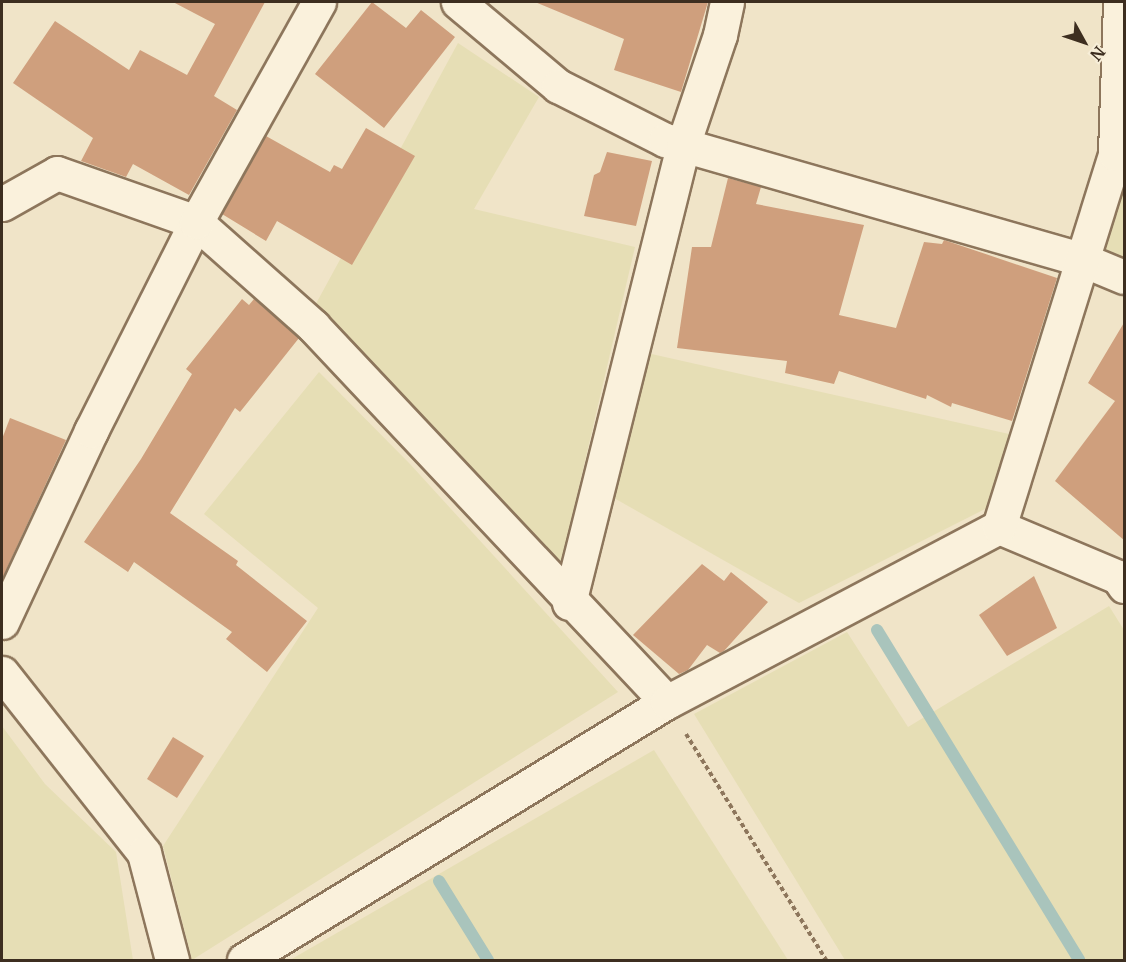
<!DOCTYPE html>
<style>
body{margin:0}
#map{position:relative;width:1126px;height:962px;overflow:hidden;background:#f0e4c8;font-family:Merriweather,serif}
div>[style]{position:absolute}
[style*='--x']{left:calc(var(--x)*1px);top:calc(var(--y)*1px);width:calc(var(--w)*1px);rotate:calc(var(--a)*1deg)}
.farmland>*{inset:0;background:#e6deb5}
.stream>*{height:12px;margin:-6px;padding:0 6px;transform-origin:6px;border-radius:6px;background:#a9c4bc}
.building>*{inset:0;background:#cf9f7d}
.path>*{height:4px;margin-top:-2px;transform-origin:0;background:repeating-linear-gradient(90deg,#8d765c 0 4.5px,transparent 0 7.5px)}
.roads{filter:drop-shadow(2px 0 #8d765c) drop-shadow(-2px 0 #8d765c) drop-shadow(0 2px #8d765c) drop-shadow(0 -2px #8d765c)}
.minor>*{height:33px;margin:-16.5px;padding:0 16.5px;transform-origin:16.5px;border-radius:16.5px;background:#faf1dc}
span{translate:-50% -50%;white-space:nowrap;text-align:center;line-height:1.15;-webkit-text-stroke:4.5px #f7eed8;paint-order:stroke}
.frame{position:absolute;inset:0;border:3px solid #3d2e20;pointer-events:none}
.north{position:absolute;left:1054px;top:12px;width:60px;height:60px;-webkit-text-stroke:4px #f7eed8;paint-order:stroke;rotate:130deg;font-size:16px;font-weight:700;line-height:24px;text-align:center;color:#3d2e20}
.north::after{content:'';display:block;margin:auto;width:21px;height:27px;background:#3d2e20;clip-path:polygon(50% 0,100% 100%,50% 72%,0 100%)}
</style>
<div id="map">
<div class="farmland">
<i style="clip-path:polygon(458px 43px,539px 97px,474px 209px,635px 247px,560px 568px,312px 311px)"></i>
<i style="clip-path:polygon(1124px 175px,1124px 264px,1099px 254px)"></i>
<i style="clip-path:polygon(647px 353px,1009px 434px,989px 507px,799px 603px,614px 498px)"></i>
<i style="clip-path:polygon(319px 372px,410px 464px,618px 692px,192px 960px,163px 846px,318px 608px,204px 514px)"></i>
<i style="clip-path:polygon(1109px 606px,1124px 630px,1124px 960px,845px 960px,694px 714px,847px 632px,908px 727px)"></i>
<i style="clip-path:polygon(2px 726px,45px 784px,116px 852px,133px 960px,2px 960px)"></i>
<i style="clip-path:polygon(654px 750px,788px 960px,290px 960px)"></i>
</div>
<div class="stream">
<i style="--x:877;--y:630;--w:387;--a:58.5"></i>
<i style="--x:439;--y:881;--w:93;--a:58.2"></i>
</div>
<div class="building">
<i style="clip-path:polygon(173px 2px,265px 2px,214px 96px,237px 110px,189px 195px,133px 164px,126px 177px,81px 161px,93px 138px,13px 83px,55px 21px,129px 70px,140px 50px,187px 75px,215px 24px)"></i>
<i style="clip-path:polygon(372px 2px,406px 28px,421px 10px,455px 37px,384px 128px,315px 74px)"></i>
<i style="clip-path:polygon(535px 2px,708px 2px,681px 92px,614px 70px,624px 39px)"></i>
<i style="clip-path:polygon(366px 128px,415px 156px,352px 265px,277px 221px,266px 241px,222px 214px,266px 136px,330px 172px,334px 165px,342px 169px)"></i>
<i style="clip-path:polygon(607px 152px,652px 161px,636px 226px,584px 216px,594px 175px,600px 172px)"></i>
<i style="clip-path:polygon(728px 178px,761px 187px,756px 204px,864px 225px,839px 315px,896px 328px,924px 242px,942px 244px,944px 240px,1057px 278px,1012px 421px,952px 403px,951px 407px,927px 395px,926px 399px,839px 371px,834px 384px,785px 373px,787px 361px,677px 348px,692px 247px,711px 247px)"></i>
<i style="clip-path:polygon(242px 299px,249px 305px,254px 299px,299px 338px,240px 412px,235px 408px,170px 513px,238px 561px,236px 565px,307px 621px,267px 672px,226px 639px,232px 632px,134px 562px,128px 572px,84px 542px,141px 459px,192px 374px,186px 369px)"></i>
<i style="clip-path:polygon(1125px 321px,1125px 541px,1055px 481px,1115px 401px,1088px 383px)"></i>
<i style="clip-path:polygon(10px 418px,66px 440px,2px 579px,2px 439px)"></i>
<i style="clip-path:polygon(702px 564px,724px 581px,731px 572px,768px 602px,724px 651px,720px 653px,707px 645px,688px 670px,679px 674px,633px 635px)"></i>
<i style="clip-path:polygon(1034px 576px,1057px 628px,1007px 656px,979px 615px)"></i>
<i style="clip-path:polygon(173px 737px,204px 756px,177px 798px,147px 779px)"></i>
</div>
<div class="path">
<i style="--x:686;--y:734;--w:266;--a:58.2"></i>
</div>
<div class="roads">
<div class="minor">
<i style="--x:458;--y:2;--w:131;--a:40"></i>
<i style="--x:558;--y:86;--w:120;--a:26.8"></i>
<i style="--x:665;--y:140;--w:435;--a:16"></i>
<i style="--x:1083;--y:260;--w:44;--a:22.5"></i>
<i style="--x:2;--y:204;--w:63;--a:-29.4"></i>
<i style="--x:57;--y:173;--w:147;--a:19.4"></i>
<i style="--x:196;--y:222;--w:157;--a:41.6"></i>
<i style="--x:313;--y:326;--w:516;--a:46.73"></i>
<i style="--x:999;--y:527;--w:129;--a:22.8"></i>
<i style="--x:1118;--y:577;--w:11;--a:56"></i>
<i style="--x:569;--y:603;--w:472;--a:-76"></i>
<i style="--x:683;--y:145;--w:116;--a:-71.4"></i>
<i style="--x:720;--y:35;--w:34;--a:-78"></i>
<i style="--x:2;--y:622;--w:211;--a:-65"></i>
<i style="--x:91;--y:431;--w:234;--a:-63.3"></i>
<i style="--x:196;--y:222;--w:252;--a:-60.8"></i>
<i style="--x:2;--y:673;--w:229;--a:51.7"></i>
<i style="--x:144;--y:853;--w:111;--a:75.3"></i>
<i style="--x:244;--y:960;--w:495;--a:-31.4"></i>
<i style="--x:667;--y:702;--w:375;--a:-27.8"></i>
<i style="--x:999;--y:527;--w:391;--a:-72.7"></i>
<i style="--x:1115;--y:154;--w:152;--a:-88.1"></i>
</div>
</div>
<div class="frame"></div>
<div class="north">N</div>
</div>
